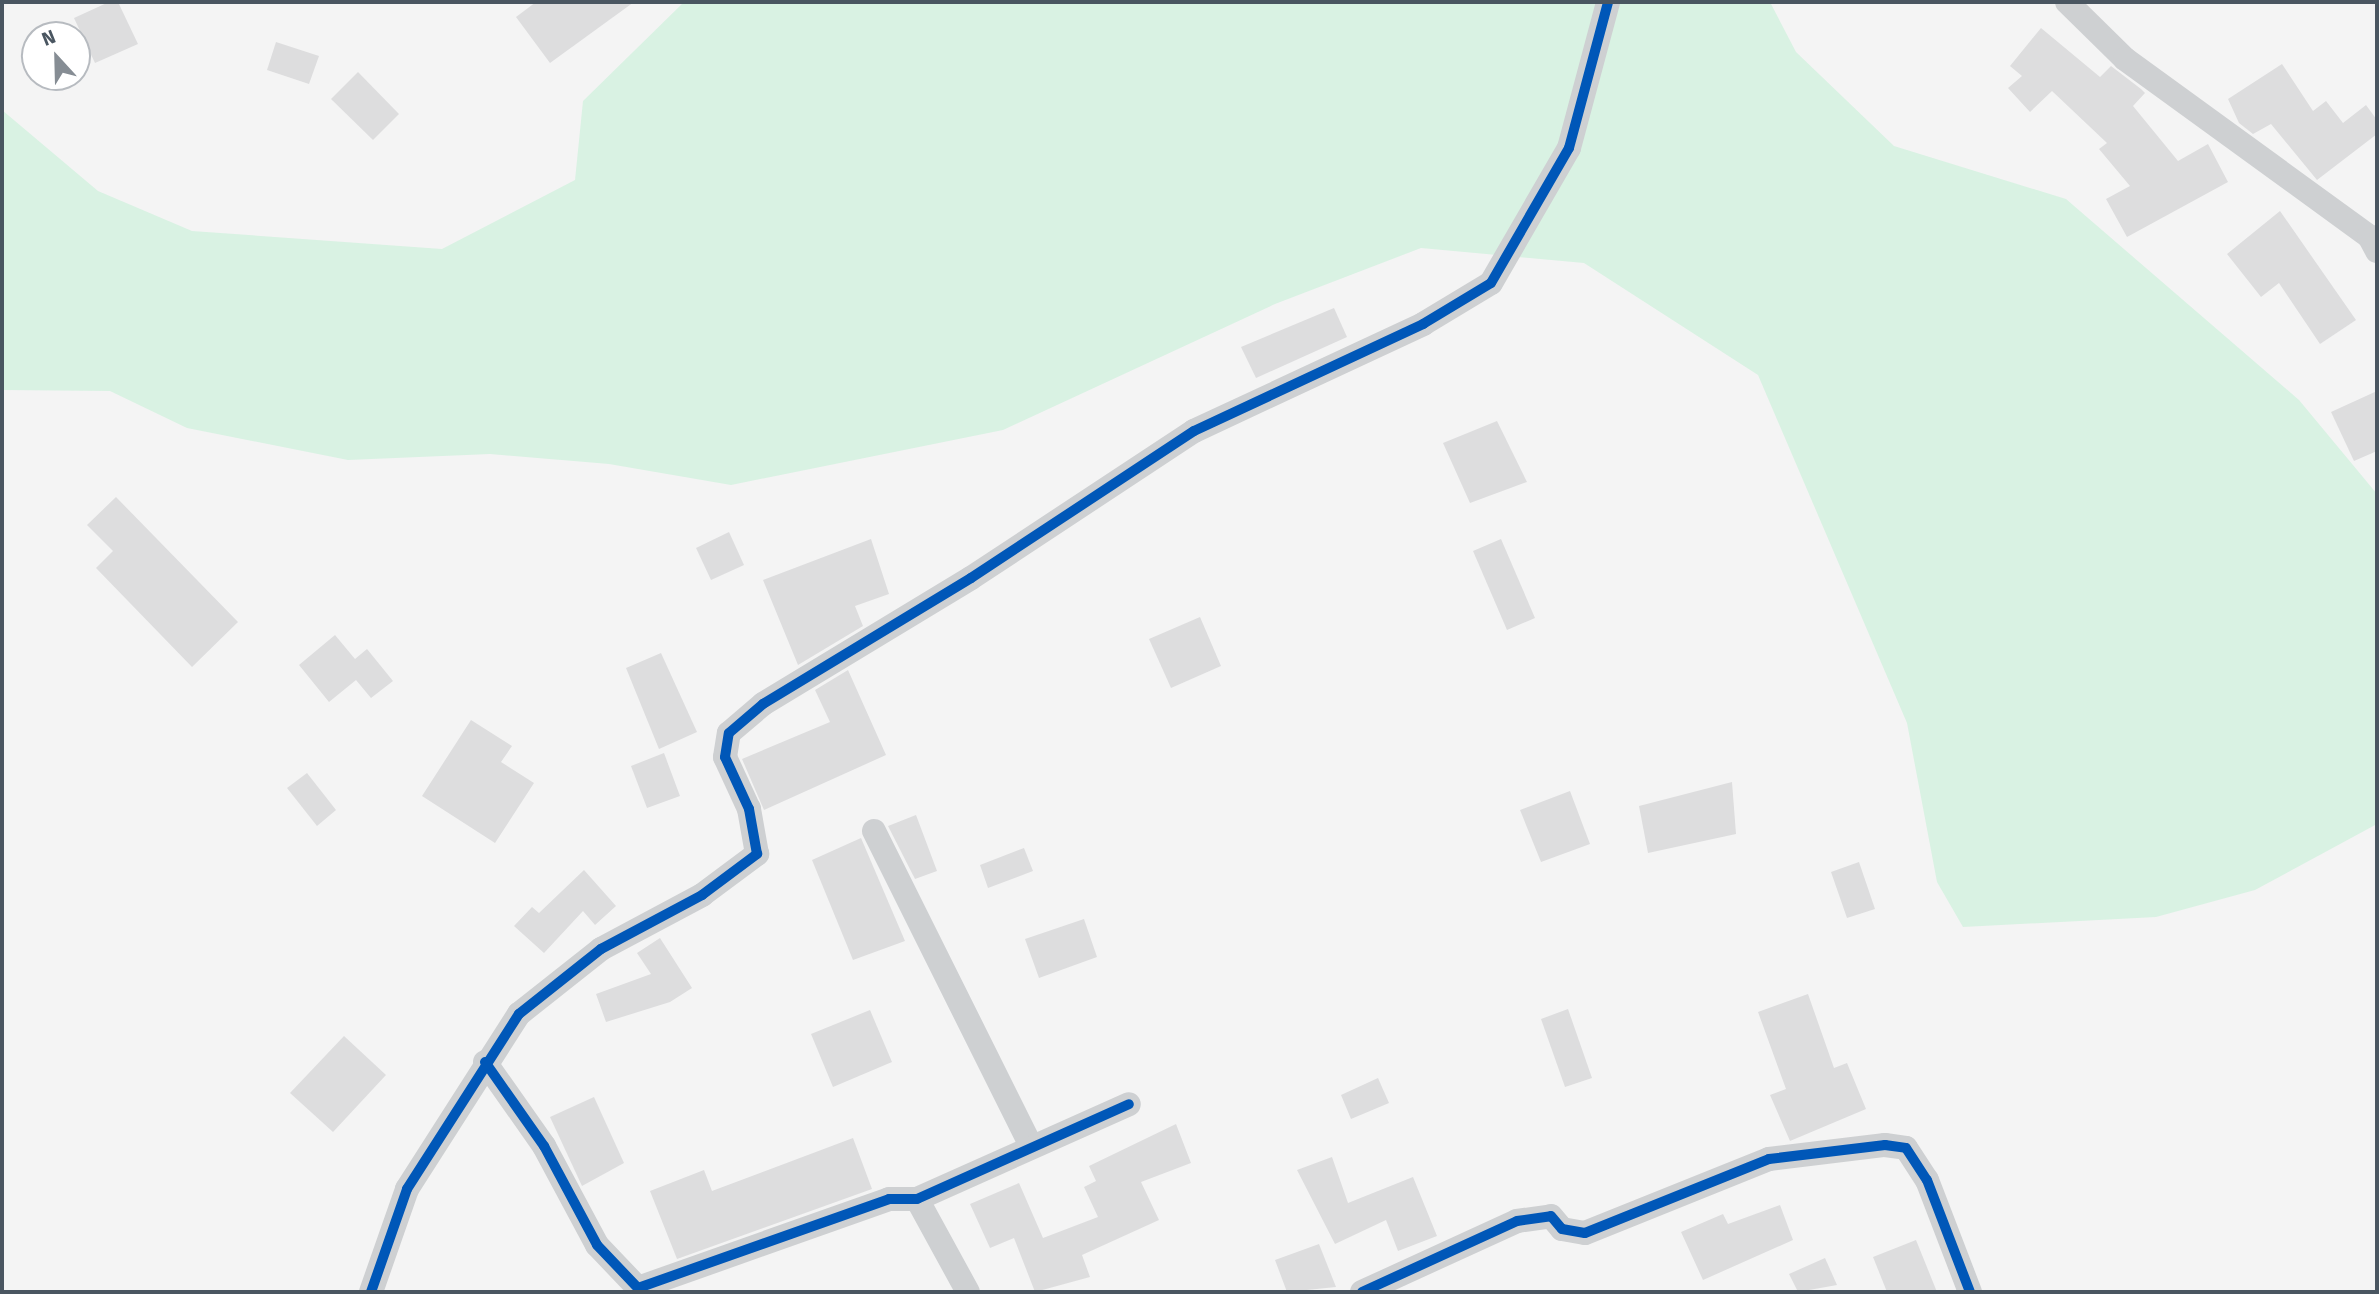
<!DOCTYPE html>
<style>
body{margin:0}
#map{position:relative;width:2379px;height:1294px;overflow:hidden;background:#f4f4f4;font-family:"Fira Sans",sans-serif}
div>[style]{position:absolute}
[style*='--x']{left:calc(var(--x)*1px);top:calc(var(--y)*1px);width:calc(var(--w)*1px);rotate:calc(var(--a)*1deg)}
.green>*{inset:0;background:#d9f2e3}
.building>*{inset:0;background:#ddddde}
.minor>*{height:24px;margin:-12px;padding:0 12px;transform-origin:12px;border-radius:12px;background:#ced0d2}
.cycleway>*{height:10px;margin:-5px;padding:0 5px;transform-origin:5px;border-radius:5px;background:#0057b8}
span{translate:-50% -50%;white-space:nowrap;text-align:center;line-height:1.15;-webkit-text-stroke:5px #fff;paint-order:stroke}
.frame{position:absolute;inset:0;border:4px solid #4a5661;pointer-events:none}
.north{position:absolute;left:21px;top:21px;width:70px;height:70px;box-sizing:border-box;background:#fff;border:2px solid #b7bbc0;border-radius:50%;rotate:338deg;font-size:19px;font-weight:700;line-height:28px;text-align:center;color:#4a5661}
.north::after{content:'';display:block;margin:auto;width:24px;height:32px;background:#868d94;clip-path:polygon(50% 0,100% 100%,50% 72%,0 100%)}
</style>
<div id="map">
<div class="green">
<i style="clip-path:polygon(684px 2px,1770px 2px,1796px 52px,1894px 146px,2066px 199px,2299px 400px,2377px 494px,2377px 824px,2255px 890px,2156px 917px,1963px 927px,1937px 882px,1907px 723px,1758px 375px,1584px 263px,1421px 248px,1275px 304px,1003px 430px,731px 485px,609px 464px,490px 454px,348px 460px,187px 428px,110px 391px,2px 390px,2px 110px,98px 191px,192px 231px,442px 249px,575px 180px,583px 101px)"></i>
</div>
<div class="building">
<i style="clip-path:polygon(109px 2px,118px 2px,138px 44px,95px 63px,74px 18px)"></i>
<i style="clip-path:polygon(536px 2px,634px 2px,550px 63px,516px 17px)"></i>
<i style="clip-path:polygon(2041px 28px,2100px 77px,2111px 66px,2141px 89px,2145px 93px,2133px 106px,2178px 161px,2208px 144px,2228px 182px,2127px 237px,2106px 199px,2130px 186px,2099px 149px,2107px 143px,2052px 91px,2030px 112px,2008px 88px,2022px 76px,2010px 66px)"></i>
<i style="clip-path:polygon(276px 42px,319px 56px,309px 84px,267px 70px)"></i>
<i style="clip-path:polygon(2282px 64px,2313px 111px,2326px 101px,2343px 123px,2366px 105px,2377px 120px,2377px 134px,2317px 180px,2271px 124px,2253px 134px,2239px 123px,2228px 99px)"></i>
<i style="clip-path:polygon(358px 72px,399px 114px,373px 140px,331px 99px)"></i>
<i style="clip-path:polygon(2280px 211px,2356px 320px,2320px 344px,2279px 283px,2261px 297px,2227px 254px)"></i>
<i style="clip-path:polygon(1334px 308px,1347px 337px,1256px 378px,1241px 347px)"></i>
<i style="clip-path:polygon(2377px 391px,2377px 451px,2354px 461px,2331px 412px)"></i>
<i style="clip-path:polygon(1497px 421px,1527px 482px,1470px 503px,1443px 443px)"></i>
<i style="clip-path:polygon(116px 497px,238px 622px,192px 667px,96px 568px,113px 551px,87px 525px)"></i>
<i style="clip-path:polygon(729px 532px,744px 565px,711px 580px,696px 548px)"></i>
<i style="clip-path:polygon(871px 539px,889px 594px,855px 606px,863px 626px,798px 665px,763px 580px)"></i>
<i style="clip-path:polygon(1501px 539px,1535px 618px,1507px 630px,1473px 551px)"></i>
<i style="clip-path:polygon(1200px 617px,1221px 666px,1171px 688px,1149px 639px)"></i>
<i style="clip-path:polygon(335px 635px,355px 659px,367px 649px,393px 681px,371px 698px,356px 680px,329px 702px,299px 665px)"></i>
<i style="clip-path:polygon(661px 653px,697px 732px,659px 749px,626px 668px)"></i>
<i style="clip-path:polygon(848px 670px,886px 755px,764px 810px,742px 759px,830px 722px,815px 690px)"></i>
<i style="clip-path:polygon(471px 720px,512px 746px,501px 762px,534px 783px,495px 843px,422px 796px)"></i>
<i style="clip-path:polygon(664px 753px,680px 796px,647px 808px,631px 766px)"></i>
<i style="clip-path:polygon(307px 773px,336px 810px,317px 826px,287px 788px)"></i>
<i style="clip-path:polygon(1732px 782px,1736px 834px,1648px 853px,1639px 806px)"></i>
<i style="clip-path:polygon(1570px 791px,1590px 844px,1541px 862px,1520px 810px)"></i>
<i style="clip-path:polygon(916px 815px,937px 871px,915px 879px,888px 826px)"></i>
<i style="clip-path:polygon(861px 838px,905px 941px,853px 960px,812px 860px)"></i>
<i style="clip-path:polygon(1024px 848px,1033px 871px,988px 888px,980px 865px)"></i>
<i style="clip-path:polygon(1859px 862px,1875px 909px,1847px 918px,1831px 872px)"></i>
<i style="clip-path:polygon(584px 870px,616px 906px,595px 925px,583px 911px,544px 953px,514px 926px,532px 907px,539px 913px)"></i>
<i style="clip-path:polygon(1084px 919px,1097px 957px,1039px 978px,1025px 939px)"></i>
<i style="clip-path:polygon(660px 938px,692px 988px,670px 1002px,606px 1022px,596px 994px,651px 974px,637px 953px)"></i>
<i style="clip-path:polygon(1808px 994px,1834px 1068px,1847px 1063px,1866px 1109px,1790px 1141px,1770px 1095px,1786px 1089px,1758px 1012px)"></i>
<i style="clip-path:polygon(1568px 1009px,1592px 1078px,1565px 1087px,1541px 1019px)"></i>
<i style="clip-path:polygon(870px 1010px,892px 1062px,833px 1087px,811px 1034px)"></i>
<i style="clip-path:polygon(344px 1036px,386px 1075px,333px 1132px,290px 1093px)"></i>
<i style="clip-path:polygon(1378px 1078px,1389px 1103px,1351px 1119px,1341px 1095px)"></i>
<i style="clip-path:polygon(594px 1097px,624px 1163px,582px 1186px,550px 1117px)"></i>
<i style="clip-path:polygon(1176px 1124px,1191px 1163px,1141px 1182px,1159px 1220px,1082px 1255px,1090px 1277px,1035px 1292px,1014px 1238px,990px 1248px,970px 1204px,1019px 1183px,1043px 1238px,1098px 1217px,1084px 1187px,1096px 1181px,1089px 1166px)"></i>
<i style="clip-path:polygon(853px 1138px,872px 1189px,677px 1259px,650px 1191px,704px 1170px,712px 1191px)"></i>
<i style="clip-path:polygon(1332px 1157px,1348px 1203px,1413px 1177px,1437px 1236px,1398px 1251px,1386px 1220px,1335px 1244px,1297px 1170px)"></i>
<i style="clip-path:polygon(1780px 1205px,1793px 1240px,1703px 1280px,1681px 1232px,1723px 1214px,1728px 1224px)"></i>
<i style="clip-path:polygon(1916px 1240px,1937px 1292px,1887px 1292px,1873px 1257px)"></i>
<i style="clip-path:polygon(1319px 1244px,1336px 1287px,1287px 1292px,1275px 1260px)"></i>
<i style="clip-path:polygon(1825px 1258px,1837px 1285px,1798px 1292px,1789px 1274px)"></i>
</div>
<div class="minor">
<i style="--x:2067;--y:2;--w:81;--a:44.5"></i>
<i style="--x:2125;--y:59;--w:301;--a:36"></i>
<i style="--x:2369;--y:236;--w:17;--a:62"></i>
<i style="--x:874;--y:831;--w:352;--a:63.5"></i>
<i style="--x:485;--y:1062;--w:103;--a:54.9"></i>
<i style="--x:544;--y:1146;--w:112;--a:61.8"></i>
<i style="--x:597;--y:1245;--w:59;--a:46.4"></i>
<i style="--x:638;--y:1288;--w:266;--a:-19.5"></i>
<i style="--x:889;--y:1199;--w:28;--a:0"></i>
<i style="--x:917;--y:1199;--w:232;--a:-24.1"></i>
<i style="--x:917;--y:1199;--w:106;--a:61.3"></i>
<i style="--x:371;--y:1292;--w:109;--a:-70.7"></i>
<i style="--x:407;--y:1189;--w:208;--a:-57.4"></i>
<i style="--x:519;--y:1014;--w:105;--a:-38.4"></i>
<i style="--x:601;--y:949;--w:115;--a:-28.1"></i>
<i style="--x:702;--y:895;--w:69;--a:-36.7"></i>
<i style="--x:757;--y:854;--w:46;--a:-100.1"></i>
<i style="--x:749;--y:809;--w:57;--a:-114.8"></i>
<i style="--x:725;--y:757;--w:24;--a:-81"></i>
<i style="--x:729;--y:733;--w:45;--a:-40.5"></i>
<i style="--x:763;--y:704;--w:243;--a:-31.2"></i>
<i style="--x:971;--y:578;--w:267;--a:-33.4"></i>
<i style="--x:1194;--y:431;--w:253;--a:-25"></i>
<i style="--x:1423;--y:324;--w:79;--a:-31.1"></i>
<i style="--x:1491;--y:283;--w:156;--a:-60"></i>
<i style="--x:1569;--y:148;--w:151;--a:-75"></i>
<i style="--x:1362;--y:1292;--w:170;--a:-24.6"></i>
<i style="--x:1517;--y:1221;--w:34;--a:-8"></i>
<i style="--x:1551;--y:1216;--w:17;--a:50"></i>
<i style="--x:1562;--y:1229;--w:23;--a:10"></i>
<i style="--x:1585;--y:1233;--w:198;--a:-21.9"></i>
<i style="--x:1769;--y:1159;--w:117;--a:-6.9"></i>
<i style="--x:1885;--y:1145;--w:21;--a:8"></i>
<i style="--x:1906;--y:1148;--w:38;--a:57"></i>
<i style="--x:1927;--y:1180;--w:120;--a:69"></i>
</div>
<div class="cycleway">
<i style="--x:485;--y:1062;--w:103;--a:54.9"></i>
<i style="--x:544;--y:1146;--w:112;--a:61.8"></i>
<i style="--x:597;--y:1245;--w:59;--a:46.4"></i>
<i style="--x:638;--y:1288;--w:266;--a:-19.5"></i>
<i style="--x:889;--y:1199;--w:28;--a:0"></i>
<i style="--x:917;--y:1199;--w:232;--a:-24.1"></i>
<i style="--x:371;--y:1292;--w:109;--a:-70.7"></i>
<i style="--x:407;--y:1189;--w:208;--a:-57.4"></i>
<i style="--x:519;--y:1014;--w:105;--a:-38.4"></i>
<i style="--x:601;--y:949;--w:115;--a:-28.1"></i>
<i style="--x:702;--y:895;--w:69;--a:-36.7"></i>
<i style="--x:757;--y:854;--w:46;--a:-100.1"></i>
<i style="--x:749;--y:809;--w:57;--a:-114.8"></i>
<i style="--x:725;--y:757;--w:24;--a:-81"></i>
<i style="--x:729;--y:733;--w:45;--a:-40.5"></i>
<i style="--x:763;--y:704;--w:243;--a:-31.2"></i>
<i style="--x:971;--y:578;--w:267;--a:-33.4"></i>
<i style="--x:1194;--y:431;--w:253;--a:-25"></i>
<i style="--x:1423;--y:324;--w:79;--a:-31.1"></i>
<i style="--x:1491;--y:283;--w:156;--a:-60"></i>
<i style="--x:1569;--y:148;--w:151;--a:-75"></i>
<i style="--x:1362;--y:1292;--w:170;--a:-24.6"></i>
<i style="--x:1517;--y:1221;--w:34;--a:-8"></i>
<i style="--x:1551;--y:1216;--w:17;--a:50"></i>
<i style="--x:1562;--y:1229;--w:23;--a:10"></i>
<i style="--x:1585;--y:1233;--w:198;--a:-21.9"></i>
<i style="--x:1769;--y:1159;--w:117;--a:-6.9"></i>
<i style="--x:1885;--y:1145;--w:21;--a:8"></i>
<i style="--x:1906;--y:1148;--w:38;--a:57"></i>
<i style="--x:1927;--y:1180;--w:120;--a:69"></i>
</div>
<div class="frame"></div>
<div class="north">N</div>
</div>
